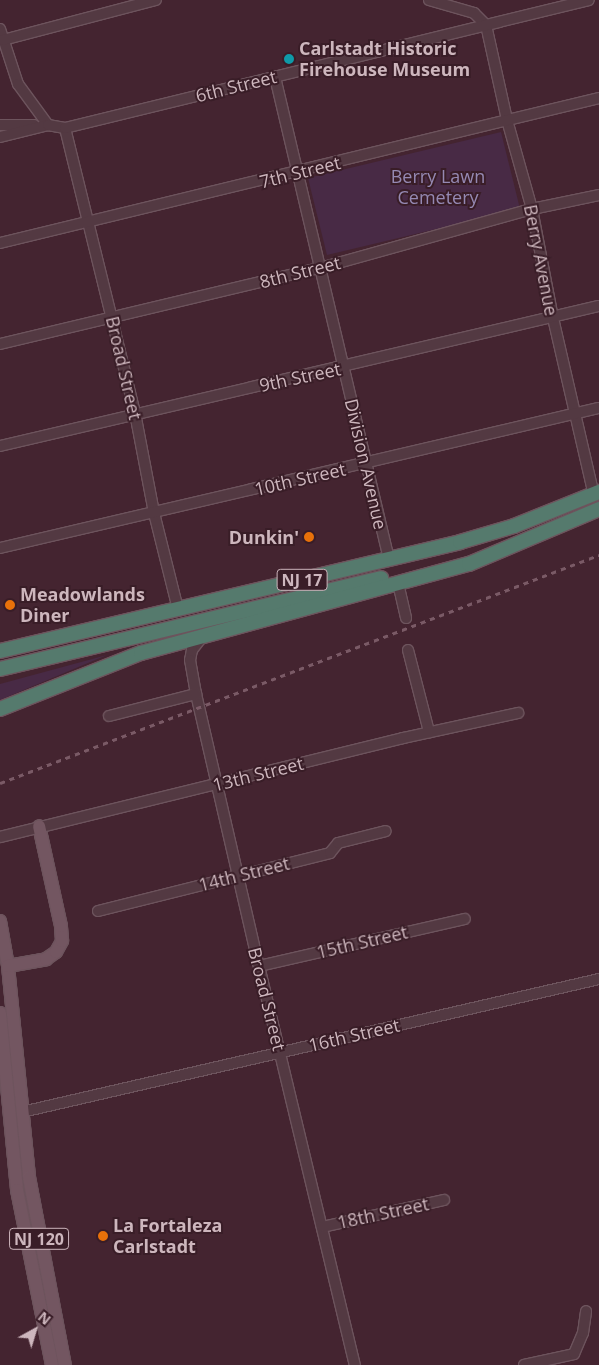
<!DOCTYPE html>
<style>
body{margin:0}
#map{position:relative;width:599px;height:1365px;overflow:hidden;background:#442430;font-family:"Open Sans",sans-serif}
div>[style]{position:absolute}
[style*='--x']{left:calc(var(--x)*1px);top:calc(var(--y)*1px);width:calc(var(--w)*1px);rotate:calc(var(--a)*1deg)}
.green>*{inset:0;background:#482a45}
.roads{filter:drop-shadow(1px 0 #6d545d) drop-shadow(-1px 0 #6d545d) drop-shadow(0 1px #6d545d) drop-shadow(0 -1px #6d545d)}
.minor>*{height:10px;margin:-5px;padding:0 5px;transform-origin:5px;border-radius:5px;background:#533942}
.major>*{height:12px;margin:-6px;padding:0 6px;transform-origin:6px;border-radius:6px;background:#735661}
.highway>*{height:14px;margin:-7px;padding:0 7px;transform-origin:7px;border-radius:7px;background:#557a6d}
.rail>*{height:2.5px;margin-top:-1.25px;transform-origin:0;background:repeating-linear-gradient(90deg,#7a5a66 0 5px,transparent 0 10px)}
.dots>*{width:14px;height:14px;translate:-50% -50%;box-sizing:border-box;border:2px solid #391d27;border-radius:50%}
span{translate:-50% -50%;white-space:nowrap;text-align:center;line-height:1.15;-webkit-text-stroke:4px #391d27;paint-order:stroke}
.shield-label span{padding:1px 4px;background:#391d27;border:1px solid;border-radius:4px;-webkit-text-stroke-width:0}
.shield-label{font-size:16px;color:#cdb6bd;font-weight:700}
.poi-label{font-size:18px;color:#cdb6bd;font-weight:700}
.left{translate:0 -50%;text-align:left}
.right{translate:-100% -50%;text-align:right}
.street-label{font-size:18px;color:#cdb6bd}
.park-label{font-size:18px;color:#9589b3}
.north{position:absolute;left:10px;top:1305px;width:50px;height:50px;-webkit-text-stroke:4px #391d27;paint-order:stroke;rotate:39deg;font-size:14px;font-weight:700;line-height:20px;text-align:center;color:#cdb6bd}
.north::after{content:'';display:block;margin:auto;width:18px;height:22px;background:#cdb6bd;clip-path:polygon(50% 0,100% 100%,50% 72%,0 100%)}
</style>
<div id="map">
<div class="green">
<i style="clip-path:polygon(501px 132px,520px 209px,327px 255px,308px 178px)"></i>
<i style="clip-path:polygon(107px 655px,0 700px,0 684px)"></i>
</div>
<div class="roads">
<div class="minor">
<i style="--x:429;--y:0;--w:47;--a:16.1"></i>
<i style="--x:474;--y:13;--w:17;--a:45"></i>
<i style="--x:486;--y:25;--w:97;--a:77.5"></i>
<i style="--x:507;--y:120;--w:92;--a:74.3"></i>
<i style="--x:532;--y:209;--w:111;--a:79.1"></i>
<i style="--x:553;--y:318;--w:182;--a:77"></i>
<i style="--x:0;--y:29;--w:58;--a:71.9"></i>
<i style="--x:18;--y:84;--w:51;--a:53.8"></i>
<i style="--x:3;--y:40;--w:158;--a:-14.7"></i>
<i style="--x:275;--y:77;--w:496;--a:76.7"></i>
<i style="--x:0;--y:125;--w:34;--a:0"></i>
<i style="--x:65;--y:128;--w:293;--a:76.2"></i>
<i style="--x:135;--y:413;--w:102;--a:79.2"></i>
<i style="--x:154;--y:513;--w:99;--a:76"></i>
<i style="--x:0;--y:137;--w:49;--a:-14"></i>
<i style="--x:48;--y:125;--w:17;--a:10"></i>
<i style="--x:65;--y:128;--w:539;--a:-13.73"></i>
<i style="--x:0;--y:243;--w:616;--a:-13.61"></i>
<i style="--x:0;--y:344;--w:329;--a:-13.4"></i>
<i style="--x:320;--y:268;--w:220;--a:-15.6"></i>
<i style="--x:532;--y:209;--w:68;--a:-11.8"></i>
<i style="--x:0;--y:446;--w:615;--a:-13.16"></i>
<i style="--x:0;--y:548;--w:615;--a:-13.16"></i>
<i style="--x:398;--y:583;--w:36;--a:77"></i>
<i style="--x:203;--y:636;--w:18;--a:128"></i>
<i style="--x:192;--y:650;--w:10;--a:101"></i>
<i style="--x:190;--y:660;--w:35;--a:80"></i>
<i style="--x:196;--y:694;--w:279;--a:77"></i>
<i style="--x:259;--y:966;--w:410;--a:76.5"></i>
<i style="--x:408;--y:650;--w:85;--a:75.6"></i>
<i style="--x:109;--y:716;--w:90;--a:-14.2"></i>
<i style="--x:0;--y:837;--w:415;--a:-13.8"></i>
<i style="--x:403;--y:738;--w:118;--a:-12.3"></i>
<i style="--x:98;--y:911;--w:239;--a:-14"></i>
<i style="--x:330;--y:853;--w:13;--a:-51"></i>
<i style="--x:338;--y:843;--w:49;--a:-14"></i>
<i style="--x:259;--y:966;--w:211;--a:-12.9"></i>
<i style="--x:22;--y:1112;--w:592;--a:-12.98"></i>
<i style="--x:322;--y:1227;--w:125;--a:-12.5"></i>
<i style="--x:524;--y:1365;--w:51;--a:-12.4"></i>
<i style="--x:574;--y:1354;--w:23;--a:-67"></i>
<i style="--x:583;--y:1333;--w:22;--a:-82"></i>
</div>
<div class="major">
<i style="--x:0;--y:921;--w:46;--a:79.9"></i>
<i style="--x:8;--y:966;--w:212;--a:84.3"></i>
<i style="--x:29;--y:1177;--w:191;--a:79.2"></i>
<i style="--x:8;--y:966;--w:39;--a:-10"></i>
<i style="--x:46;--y:959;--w:12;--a:-35"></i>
<i style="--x:56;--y:952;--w:13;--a:-61"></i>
<i style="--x:62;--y:941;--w:15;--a:-94"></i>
<i style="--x:61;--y:926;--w:102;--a:-102.4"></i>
<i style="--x:0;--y:1013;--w:178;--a:84.5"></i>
<i style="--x:17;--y:1190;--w:178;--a:78.7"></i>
</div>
<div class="highway">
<i style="--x:0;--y:651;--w:473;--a:-13.3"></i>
<i style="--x:460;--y:542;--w:56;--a:-16.5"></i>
<i style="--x:514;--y:526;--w:92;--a:-21.8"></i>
<i style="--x:0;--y:669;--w:392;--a:-13.4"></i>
<i style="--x:0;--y:709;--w:152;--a:-21.7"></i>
<i style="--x:141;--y:653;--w:340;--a:-15.2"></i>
<i style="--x:469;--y:564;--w:141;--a:-22.9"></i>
</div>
</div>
<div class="rail">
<i style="--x:0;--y:783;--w:641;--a:-20.84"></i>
</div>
<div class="dots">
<i style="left:289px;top:59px;background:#0f9aa8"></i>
<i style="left:309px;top:537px;background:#e8710a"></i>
<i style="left:10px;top:605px;background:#e8710a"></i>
<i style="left:103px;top:1236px;background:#e8710a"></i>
</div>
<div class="shield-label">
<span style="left:302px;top:580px">NJ 17</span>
<span style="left:39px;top:1239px">NJ 120</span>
</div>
<div class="poi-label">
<span class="left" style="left:299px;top:59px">Carlstadt Historic<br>Firehouse Museum</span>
<span class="right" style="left:299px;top:537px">Dunkin'</span>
<span class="left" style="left:20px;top:605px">Meadowlands<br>Diner</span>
<span class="left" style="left:113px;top:1236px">La Fortaleza<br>Carlstadt</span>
</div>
<div class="street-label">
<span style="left:236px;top:86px;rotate:-14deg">6th Street</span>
<span style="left:300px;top:172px;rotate:-14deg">7th Street</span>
<span style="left:541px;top:260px;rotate:79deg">Berry Avenue</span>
<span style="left:300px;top:272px;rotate:-14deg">8th Street</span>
<span style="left:124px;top:368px;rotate:77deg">Broad Street</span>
<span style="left:300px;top:377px;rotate:-12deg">9th Street</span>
<span style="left:366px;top:464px;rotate:77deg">Division Avenue</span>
<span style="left:300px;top:479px;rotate:-13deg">10th Street</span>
<span style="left:258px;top:774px;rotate:-14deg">13th Street</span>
<span style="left:244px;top:874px;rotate:-14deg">14th Street</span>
<span style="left:362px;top:942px;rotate:-13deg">15th Street</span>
<span style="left:267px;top:999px;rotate:76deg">Broad Street</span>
<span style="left:354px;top:1035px;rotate:-13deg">16th Street</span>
<span style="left:383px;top:1213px;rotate:-12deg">18th Street</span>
</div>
<div class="park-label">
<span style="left:438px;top:187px">Berry Lawn<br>Cemetery</span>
</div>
<div class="north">N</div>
</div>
